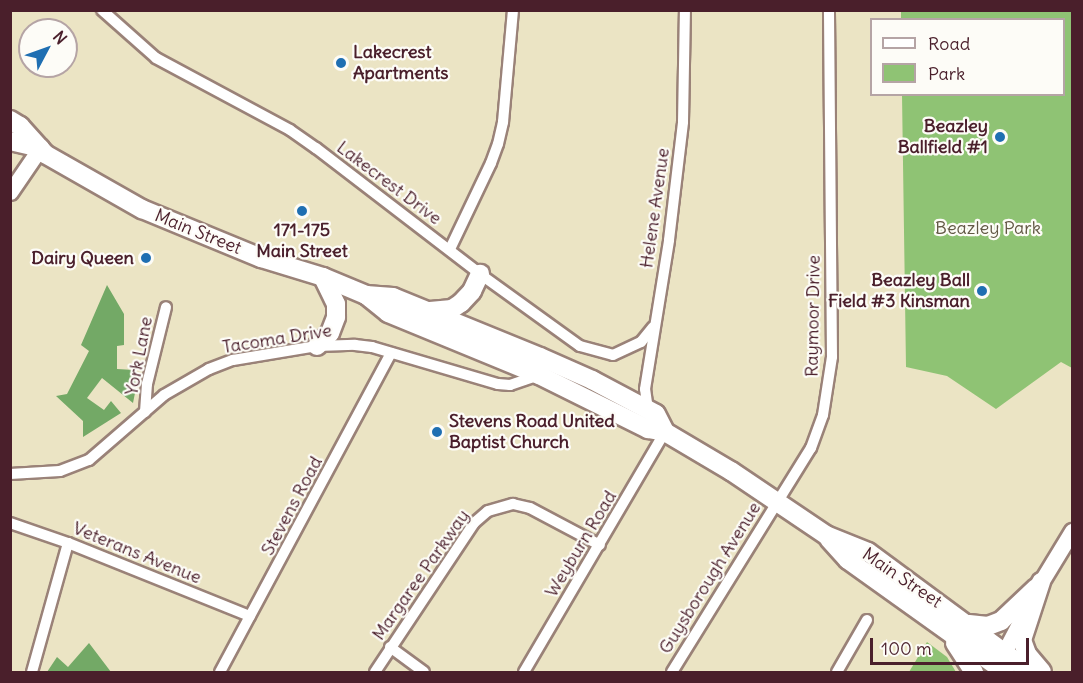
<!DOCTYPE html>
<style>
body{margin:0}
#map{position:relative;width:1083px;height:683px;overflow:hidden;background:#ebe4c4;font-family:Delius,sans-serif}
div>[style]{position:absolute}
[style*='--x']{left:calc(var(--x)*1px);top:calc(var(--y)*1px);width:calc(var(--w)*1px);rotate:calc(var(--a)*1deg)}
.green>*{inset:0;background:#8fc374}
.forest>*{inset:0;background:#73a966}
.roads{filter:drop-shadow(2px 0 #9a8278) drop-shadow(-2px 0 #9a8278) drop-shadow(0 2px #9a8278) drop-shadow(0 -2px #9a8278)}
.street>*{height:10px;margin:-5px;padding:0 5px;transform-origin:5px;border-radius:5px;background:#fff}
.secondary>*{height:15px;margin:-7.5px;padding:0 7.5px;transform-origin:7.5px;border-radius:7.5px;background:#fff}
.primary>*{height:18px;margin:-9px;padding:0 9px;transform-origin:9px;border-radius:9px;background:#fff}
.dots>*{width:16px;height:16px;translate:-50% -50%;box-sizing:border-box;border:3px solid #fdfcf7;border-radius:50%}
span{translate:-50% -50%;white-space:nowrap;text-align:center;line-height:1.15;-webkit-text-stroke:4.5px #fdfcf7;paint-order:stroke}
.poi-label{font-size:18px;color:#4a1f2b;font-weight:700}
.left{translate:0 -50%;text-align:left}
.right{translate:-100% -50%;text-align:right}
.street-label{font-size:18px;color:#4a1f2b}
.park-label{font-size:18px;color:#625845}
.frame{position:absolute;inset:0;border:12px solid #4a1f2b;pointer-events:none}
.legend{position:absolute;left:870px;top:18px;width:195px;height:78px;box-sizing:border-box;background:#fdfcf7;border:2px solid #b5a4a5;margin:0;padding:8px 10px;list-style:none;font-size:18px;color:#4a1f2b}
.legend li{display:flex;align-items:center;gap:12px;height:30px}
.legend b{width:30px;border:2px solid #b5a4a5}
.north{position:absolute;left:18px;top:18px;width:60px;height:60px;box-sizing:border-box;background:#fdfcf7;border:2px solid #b5a4a5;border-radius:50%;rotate:49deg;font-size:16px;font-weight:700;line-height:24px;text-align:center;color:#4a1f2b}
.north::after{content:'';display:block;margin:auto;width:21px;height:27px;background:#1f6fb2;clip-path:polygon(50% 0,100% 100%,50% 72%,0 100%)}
.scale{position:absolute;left:870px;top:638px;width:159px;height:27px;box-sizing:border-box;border:3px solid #4a1f2b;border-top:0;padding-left:8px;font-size:18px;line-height:21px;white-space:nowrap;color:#4a1f2b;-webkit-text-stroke:4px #fdfcf7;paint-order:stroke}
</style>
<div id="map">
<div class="green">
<i style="clip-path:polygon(901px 11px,1072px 11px,1072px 368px,1061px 362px,996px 409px,947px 376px,906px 367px,902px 95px,1064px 94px,1064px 20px,901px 19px)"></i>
<i style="clip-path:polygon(927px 642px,947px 657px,956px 672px,909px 672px)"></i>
</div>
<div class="forest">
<i style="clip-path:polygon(107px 285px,124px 314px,124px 345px,117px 346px,117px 369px,134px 370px,136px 388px,133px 403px,102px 378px,87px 398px,104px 410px,111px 401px,121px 413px,83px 437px,83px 421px,56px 396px,67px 394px,89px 351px,81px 345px)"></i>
<i style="clip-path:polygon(89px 643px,111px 672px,47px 672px,57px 657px,68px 667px)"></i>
</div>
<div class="roads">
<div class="street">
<i style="--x:102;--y:10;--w:72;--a:41.6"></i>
<i style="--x:156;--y:58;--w:152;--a:28.2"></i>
<i style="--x:290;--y:130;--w:32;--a:35"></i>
<i style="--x:316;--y:148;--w:207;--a:37.5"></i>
<i style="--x:480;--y:274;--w:123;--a:35.8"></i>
<i style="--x:580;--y:346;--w:34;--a:15"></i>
<i style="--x:613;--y:355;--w:31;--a:-25"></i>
<i style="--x:641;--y:342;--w:19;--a:-51"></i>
<i style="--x:450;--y:249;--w:95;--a:-64.5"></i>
<i style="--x:491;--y:163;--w:20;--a:-70"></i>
<i style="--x:498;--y:144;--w:23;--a:-77"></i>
<i style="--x:503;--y:122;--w:112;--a:-84.9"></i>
<i style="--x:648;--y:410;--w:21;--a:-98"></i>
<i style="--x:645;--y:389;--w:151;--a:-80.8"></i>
<i style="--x:669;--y:240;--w:119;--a:-83.2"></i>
<i style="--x:683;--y:122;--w:112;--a:-89"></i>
<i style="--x:145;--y:412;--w:28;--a:-86"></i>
<i style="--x:147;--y:384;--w:79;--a:-76.1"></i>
<i style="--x:10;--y:474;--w:50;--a:-3.4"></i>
<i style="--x:60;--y:471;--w:31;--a:-21"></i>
<i style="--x:89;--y:460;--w:99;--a:-40.9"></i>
<i style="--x:164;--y:395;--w:52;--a:-30"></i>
<i style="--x:209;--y:369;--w:26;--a:-21"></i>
<i style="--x:233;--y:360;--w:85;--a:-9.5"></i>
<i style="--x:317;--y:346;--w:38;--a:-2"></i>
<i style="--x:355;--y:345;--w:17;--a:7"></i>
<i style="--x:372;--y:347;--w:131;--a:16.4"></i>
<i style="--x:498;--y:384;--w:12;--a:5"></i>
<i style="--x:510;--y:385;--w:31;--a:-19"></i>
<i style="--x:10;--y:523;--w:61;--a:19"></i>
<i style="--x:68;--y:543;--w:196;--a:21.9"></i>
<i style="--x:390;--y:647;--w:42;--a:36.3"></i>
<i style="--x:32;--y:672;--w:134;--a:-74.4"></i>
<i style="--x:220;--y:672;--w:362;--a:-61.8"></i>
<i style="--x:375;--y:672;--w:179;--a:-56.4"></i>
<i style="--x:474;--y:523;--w:18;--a:-41"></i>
<i style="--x:488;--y:511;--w:26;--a:-16"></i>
<i style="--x:513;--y:504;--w:17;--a:13"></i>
<i style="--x:530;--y:508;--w:79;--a:27.9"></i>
<i style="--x:524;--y:672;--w:278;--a:-59.6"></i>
<i style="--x:672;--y:672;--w:264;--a:-58.2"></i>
<i style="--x:811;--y:448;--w:35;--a:-70"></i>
<i style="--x:823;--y:415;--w:59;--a:-81.2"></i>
<i style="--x:832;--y:357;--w:347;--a:-90.5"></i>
<i style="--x:837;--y:672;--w:60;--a:-60"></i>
</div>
<div class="secondary">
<i style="--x:10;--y:192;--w:53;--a:-55.7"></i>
<i style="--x:999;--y:662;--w:90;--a:-62.3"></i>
<i style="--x:1041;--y:582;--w:60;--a:-58.7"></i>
</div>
<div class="primary">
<i style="--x:10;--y:120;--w:12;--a:31"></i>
<i style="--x:20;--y:126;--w:38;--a:48"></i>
<i style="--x:45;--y:154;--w:112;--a:29.6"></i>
<i style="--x:142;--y:209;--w:129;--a:22.4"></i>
<i style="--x:261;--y:258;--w:65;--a:17"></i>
<i style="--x:323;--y:277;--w:47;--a:22.7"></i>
<i style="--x:366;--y:295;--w:27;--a:4"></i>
<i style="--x:393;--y:297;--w:159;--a:22.2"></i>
<i style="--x:540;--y:357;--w:57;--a:23.9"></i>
<i style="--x:592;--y:380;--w:72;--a:28"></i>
<i style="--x:656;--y:414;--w:20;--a:63"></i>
<i style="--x:10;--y:141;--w:31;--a:13"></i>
<i style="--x:366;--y:295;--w:28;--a:39"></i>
<i style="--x:388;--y:313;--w:163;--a:22.3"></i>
<i style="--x:539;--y:375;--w:122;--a:26.4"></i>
<i style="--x:648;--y:429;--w:17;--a:10"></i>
<i style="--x:665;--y:432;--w:77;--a:30.6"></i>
<i style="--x:731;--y:471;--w:115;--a:34"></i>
<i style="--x:826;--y:535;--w:45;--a:22"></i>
<i style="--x:868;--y:552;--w:202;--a:36.4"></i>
<i style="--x:430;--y:311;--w:22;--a:-5"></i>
<i style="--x:452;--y:309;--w:11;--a:-34"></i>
<i style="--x:461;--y:303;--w:16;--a:-47"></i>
<i style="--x:472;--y:291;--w:19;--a:-65"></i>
<i style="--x:317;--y:346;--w:18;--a:-45"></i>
<i style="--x:330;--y:333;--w:17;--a:-69"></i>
<i style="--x:336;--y:317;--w:13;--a:-90"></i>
<i style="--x:336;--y:304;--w:30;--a:-116"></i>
<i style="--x:829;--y:539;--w:28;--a:48"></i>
<i style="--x:848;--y:560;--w:193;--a:35.5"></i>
<i style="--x:1041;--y:582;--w:61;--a:108.1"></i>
<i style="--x:1022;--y:640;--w:15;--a:70"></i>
<i style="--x:1027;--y:654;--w:23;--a:50"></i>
<i style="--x:969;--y:624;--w:19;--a:6"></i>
<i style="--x:988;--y:626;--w:14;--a:-21"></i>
<i style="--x:1001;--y:621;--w:48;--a:-43.3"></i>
<i style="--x:955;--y:643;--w:35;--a:57"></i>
</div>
</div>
<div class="dots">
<i style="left:341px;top:63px;background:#1f6fb2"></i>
<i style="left:1000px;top:137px;background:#1f6fb2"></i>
<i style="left:302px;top:211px;background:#1f6fb2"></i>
<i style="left:146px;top:258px;background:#1f6fb2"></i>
<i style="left:982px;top:291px;background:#1f6fb2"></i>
<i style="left:437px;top:432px;background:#1f6fb2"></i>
</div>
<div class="poi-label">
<span class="left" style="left:353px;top:63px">Lakecrest<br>Apartments</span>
<span class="right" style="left:988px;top:137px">Beazley<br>Ballfield #1</span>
<span style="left:302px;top:241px">171-175<br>Main Street</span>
<span class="right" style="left:134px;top:258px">Dairy Queen</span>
<span class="right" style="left:970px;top:291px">Beazley Ball<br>Field #3 Kinsman</span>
<span class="left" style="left:449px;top:432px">Stevens Road United<br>Baptist Church</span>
</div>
<div class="street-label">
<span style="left:389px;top:183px;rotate:37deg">Lakecrest Drive</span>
<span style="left:655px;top:208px;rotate:-82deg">Helene Avenue</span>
<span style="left:198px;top:232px;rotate:22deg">Main Street</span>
<span style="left:813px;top:316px;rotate:-89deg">Raymoor Drive</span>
<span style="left:277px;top:339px;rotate:-9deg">Tacoma Drive</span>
<span style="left:139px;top:356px;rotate:-79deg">York Lane</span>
<span style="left:292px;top:506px;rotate:-62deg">Stevens Road</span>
<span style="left:581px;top:544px;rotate:-59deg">Weyburn Road</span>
<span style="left:137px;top:553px;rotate:22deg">Veterans Avenue</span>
<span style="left:421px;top:575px;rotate:-55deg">Margaree Parkway</span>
<span style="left:710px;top:578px;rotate:-58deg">Guysborough Avenue</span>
<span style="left:902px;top:578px;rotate:34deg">Main Street</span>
</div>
<div class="park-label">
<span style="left:988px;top:228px">Beazley Park</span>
</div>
<div class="frame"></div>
<ul class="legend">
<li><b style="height:8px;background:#fff"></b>Road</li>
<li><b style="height:16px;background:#8fc374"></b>Park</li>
</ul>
<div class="north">N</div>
<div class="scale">100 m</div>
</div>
